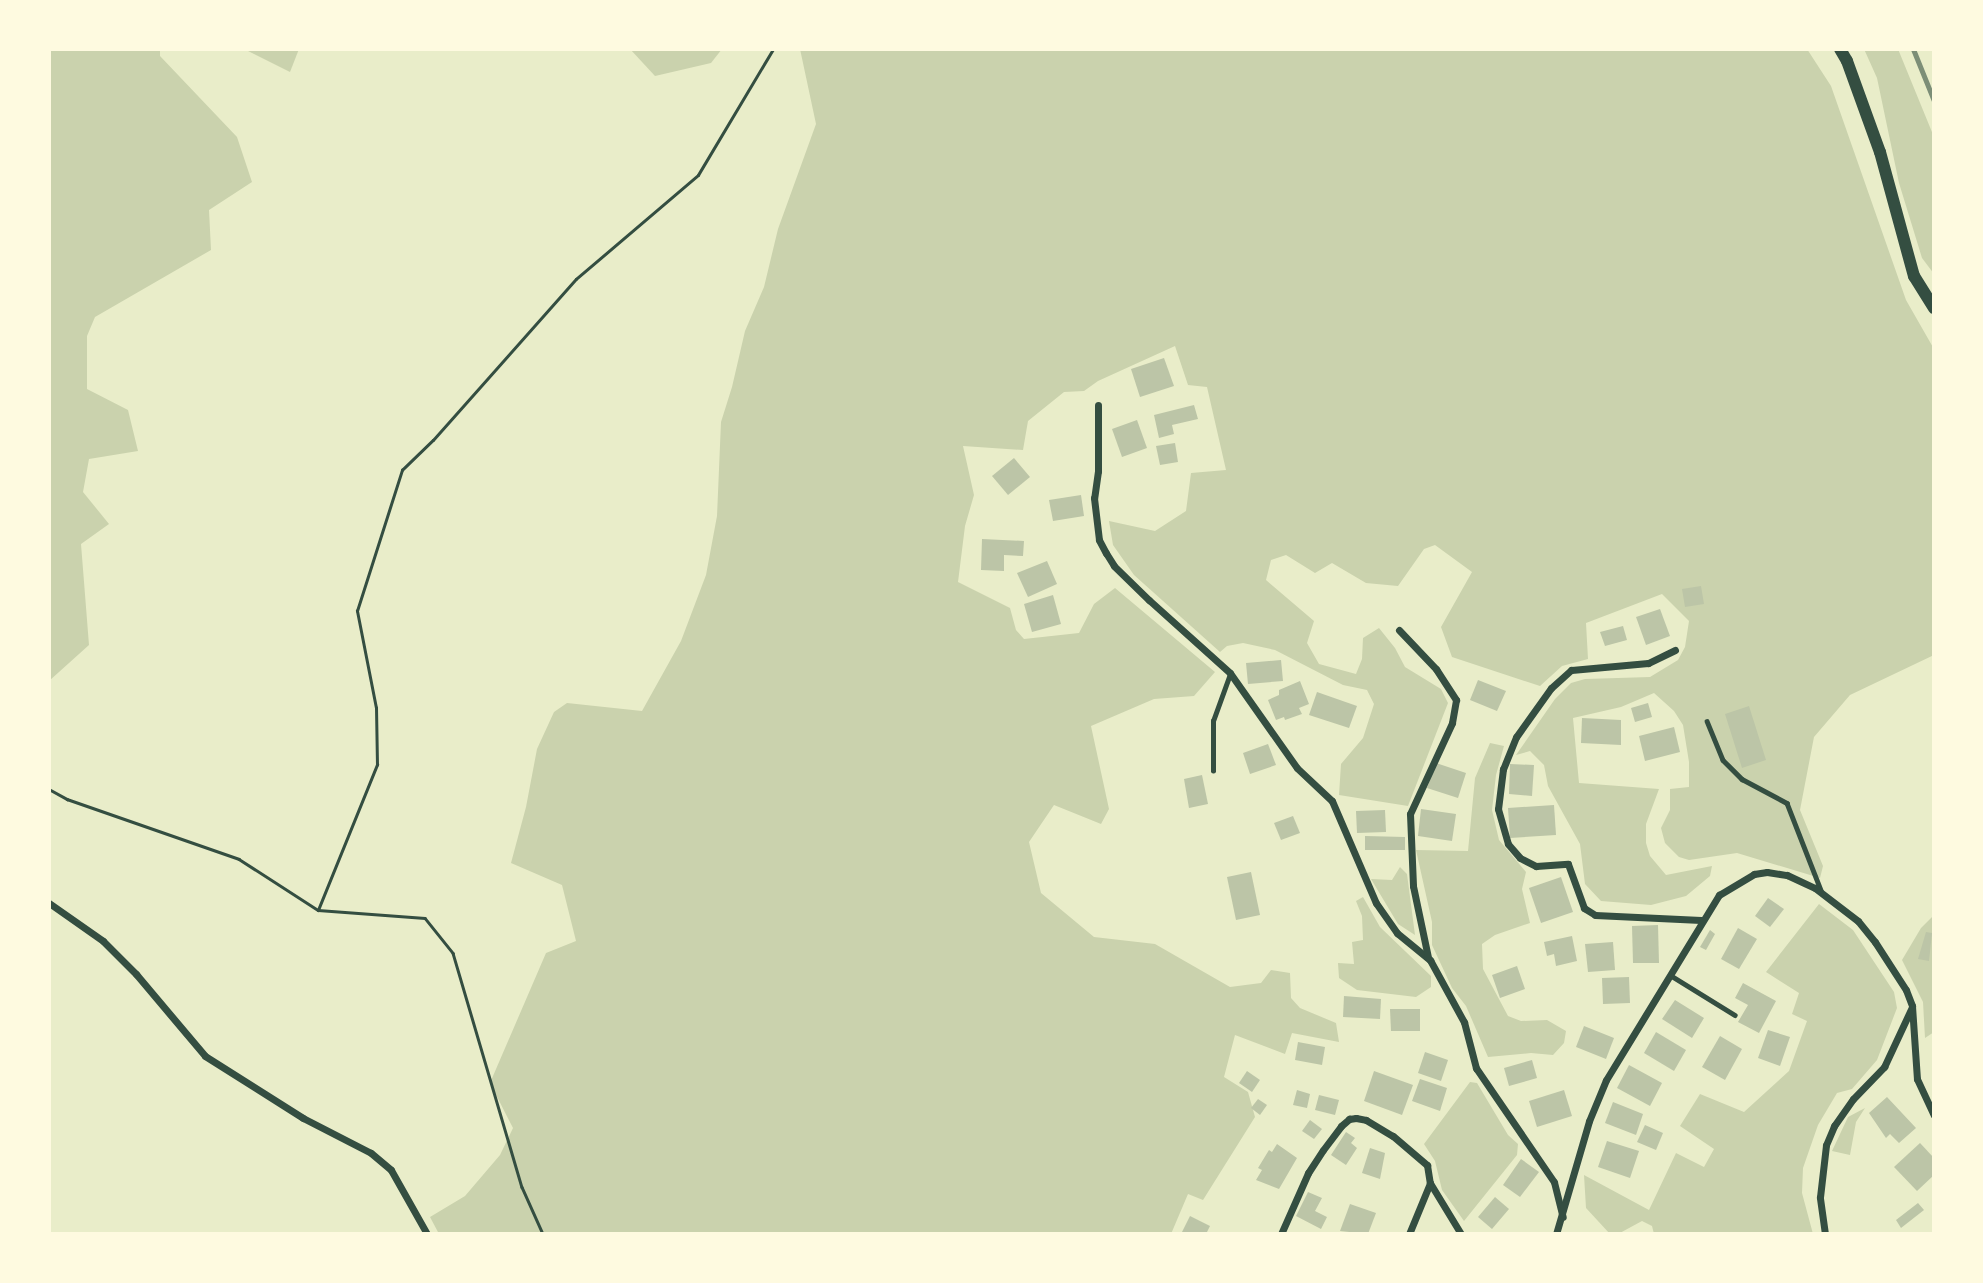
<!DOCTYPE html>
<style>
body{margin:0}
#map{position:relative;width:1983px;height:1283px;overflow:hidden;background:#e9edc9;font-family:Helvetica,sans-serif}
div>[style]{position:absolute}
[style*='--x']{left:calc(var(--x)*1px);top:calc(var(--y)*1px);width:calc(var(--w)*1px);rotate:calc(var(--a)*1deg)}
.green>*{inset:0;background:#cad2ad}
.building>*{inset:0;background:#bcc5a7}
.path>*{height:2.5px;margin:-1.25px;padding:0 1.25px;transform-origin:1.25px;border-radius:1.25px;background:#344e41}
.service>*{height:4.5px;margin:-2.25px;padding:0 2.25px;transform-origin:2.25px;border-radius:2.25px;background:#344e41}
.minor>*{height:7px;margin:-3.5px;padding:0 3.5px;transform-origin:3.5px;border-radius:3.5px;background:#344e41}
.secondary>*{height:12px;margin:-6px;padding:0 6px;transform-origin:6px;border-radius:6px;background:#344e41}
.rail>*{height:5px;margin:-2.5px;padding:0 2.5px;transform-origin:2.5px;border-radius:2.5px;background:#7c8e77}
span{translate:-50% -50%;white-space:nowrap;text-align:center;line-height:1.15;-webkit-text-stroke:5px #fefae0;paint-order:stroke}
.frame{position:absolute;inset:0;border:51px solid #fefae0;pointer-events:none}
</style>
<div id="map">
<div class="green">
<i style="clip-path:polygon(49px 49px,160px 49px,160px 56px,237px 137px,252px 182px,209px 210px,211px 250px,95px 317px,87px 336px,87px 389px,128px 410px,138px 451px,89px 459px,83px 492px,109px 524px,81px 544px,89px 645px,49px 681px)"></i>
<i style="clip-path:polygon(244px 49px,299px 49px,290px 72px)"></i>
<i style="clip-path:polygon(630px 49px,722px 49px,711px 63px,655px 76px)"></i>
<i style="clip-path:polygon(800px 49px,1807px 49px,1831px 86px,1906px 300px,1934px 349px,1934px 655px,1850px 695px,1814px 737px,1800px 810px,1823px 866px,1820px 878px,1737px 853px,1689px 860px,1679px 857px,1665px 843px,1661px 828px,1670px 810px,1670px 789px,1689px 787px,1689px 762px,1683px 725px,1674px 711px,1654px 693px,1621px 707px,1573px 718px,1579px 783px,1659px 789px,1646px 824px,1646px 843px,1650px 856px,1666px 875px,1712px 866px,1710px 876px,1686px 896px,1651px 905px,1601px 901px,1585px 884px,1580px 844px,1548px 786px,1544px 765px,1530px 751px,1516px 755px,1555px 699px,1571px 683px,1585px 679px,1650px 677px,1678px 660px,1685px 647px,1689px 621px,1662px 594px,1586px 623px,1588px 659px,1562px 666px,1540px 686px,1452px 657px,1441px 627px,1472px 572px,1435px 545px,1424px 549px,1398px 586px,1366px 583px,1332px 563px,1315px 573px,1286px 555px,1271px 560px,1266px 580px,1314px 621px,1307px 643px,1319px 664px,1356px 674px,1362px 659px,1363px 638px,1379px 628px,1395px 648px,1405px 667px,1441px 689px,1448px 703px,1408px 806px,1339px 795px,1341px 764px,1363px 738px,1374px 704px,1367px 690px,1343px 685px,1275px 650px,1243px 643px,1227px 646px,1220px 652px,1134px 575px,1113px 545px,1109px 521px,1155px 531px,1186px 511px,1191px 473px,1226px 470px,1207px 387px,1188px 385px,1175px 346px,1098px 381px,1084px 391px,1064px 392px,1028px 421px,1023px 450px,963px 446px,974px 495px,965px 526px,958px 582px,1010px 608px,1016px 630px,1024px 639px,1079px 633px,1094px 604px,1115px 588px,1215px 672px,1194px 696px,1154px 699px,1091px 726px,1109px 809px,1101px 824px,1054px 805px,1029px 842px,1041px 893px,1094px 937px,1155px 944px,1230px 987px,1261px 983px,1271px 970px,1290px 973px,1291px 998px,1300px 1008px,1336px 1023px,1339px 1042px,1292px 1033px,1285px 1054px,1235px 1035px,1224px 1077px,1248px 1092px,1255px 1117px,1203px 1200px,1188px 1194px,1171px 1234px,439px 1234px,430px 1217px,465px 1196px,500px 1155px,513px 1128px,490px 1083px,546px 953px,576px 941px,562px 885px,511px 863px,526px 807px,537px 749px,554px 712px,567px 703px,642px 711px,681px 641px,706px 575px,717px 516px,721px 422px,732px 387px,745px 331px,764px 287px,778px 229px,816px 124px)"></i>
<i style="clip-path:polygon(1864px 49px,1898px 49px,1934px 137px,1934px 274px,1922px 258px,1899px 183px,1877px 78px)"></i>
<i style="clip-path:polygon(1490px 743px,1504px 746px,1496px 775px,1492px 810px,1499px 840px,1526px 872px,1522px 889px,1530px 923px,1495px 935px,1482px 944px,1483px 969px,1508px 1016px,1521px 1021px,1547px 1020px,1566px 1031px,1564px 1043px,1553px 1055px,1531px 1053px,1488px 1057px,1466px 1006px,1452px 988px,1432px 945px,1432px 922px,1416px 850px,1468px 851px,1475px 778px)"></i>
<i style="clip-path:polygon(1400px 867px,1407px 874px,1415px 935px,1398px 924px,1371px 879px,1392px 880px)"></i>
<i style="clip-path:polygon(1363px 897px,1380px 927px,1431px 976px,1431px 987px,1416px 997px,1357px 990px,1339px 978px,1338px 963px,1354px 964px,1352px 942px,1363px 940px,1362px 916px,1356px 901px)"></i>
<i style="clip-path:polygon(1819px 904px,1853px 930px,1894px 992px,1897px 1008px,1877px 1060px,1852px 1089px,1837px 1093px,1818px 1125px,1803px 1168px,1802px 1193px,1813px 1234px,1654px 1234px,1652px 1226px,1642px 1221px,1618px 1234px,1610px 1234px,1586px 1208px,1584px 1175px,1649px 1210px,1676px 1153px,1704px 1167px,1714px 1149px,1680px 1126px,1700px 1094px,1744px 1112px,1789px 1071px,1807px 1021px,1792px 1014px,1799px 993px,1766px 972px)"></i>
<i style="clip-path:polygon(1934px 915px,1934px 1032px,1925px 1038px,1923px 1002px,1902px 960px,1921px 928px)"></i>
<i style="clip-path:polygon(1470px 1082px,1477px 1083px,1508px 1135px,1518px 1144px,1517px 1155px,1464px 1221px,1442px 1190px,1435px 1161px,1424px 1144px)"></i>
<i style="clip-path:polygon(1865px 1108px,1856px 1122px,1850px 1155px,1832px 1151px,1848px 1117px)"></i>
</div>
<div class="building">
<i style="clip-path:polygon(1164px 358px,1174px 386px,1140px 397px,1131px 369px)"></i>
<i style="clip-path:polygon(1194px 405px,1198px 419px,1172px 425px,1174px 434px,1159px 438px,1154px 415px)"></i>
<i style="clip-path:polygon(1137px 420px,1147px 448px,1122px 457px,1112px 429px)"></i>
<i style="clip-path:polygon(1175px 443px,1178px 462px,1160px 465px,1156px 446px)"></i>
<i style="clip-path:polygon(1014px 458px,1030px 477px,1008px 495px,992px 476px)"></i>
<i style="clip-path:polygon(1081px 495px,1084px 516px,1053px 521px,1049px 500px)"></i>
<i style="clip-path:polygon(982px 539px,1024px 541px,1023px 556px,1004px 555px,1004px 571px,981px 570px)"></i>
<i style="clip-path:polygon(1047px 561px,1057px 584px,1028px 597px,1017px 573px)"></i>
<i style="clip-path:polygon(1701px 586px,1704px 604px,1685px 607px,1682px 589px)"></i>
<i style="clip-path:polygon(1053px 595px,1061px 624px,1032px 632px,1024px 604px)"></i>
<i style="clip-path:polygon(1660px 609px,1670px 636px,1646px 645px,1636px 617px)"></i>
<i style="clip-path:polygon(1623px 626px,1627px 640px,1605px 646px,1600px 632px)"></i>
<i style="clip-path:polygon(1281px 660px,1283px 681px,1248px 684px,1246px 663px)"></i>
<i style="clip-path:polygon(1478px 680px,1506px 691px,1497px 711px,1470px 700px)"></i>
<i style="clip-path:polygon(1300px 681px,1309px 704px,1299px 708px,1302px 714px,1285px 720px,1284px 717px,1276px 720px,1268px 700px,1279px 695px,1279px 690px)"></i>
<i style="clip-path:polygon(1317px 692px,1357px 706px,1349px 728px,1309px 715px)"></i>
<i style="clip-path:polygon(1648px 703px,1652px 717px,1635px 722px,1631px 708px)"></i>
<i style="clip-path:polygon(1749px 706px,1766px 760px,1742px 768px,1725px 714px)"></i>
<i style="clip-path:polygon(1582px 718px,1621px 720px,1621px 745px,1581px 743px)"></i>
<i style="clip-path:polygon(1674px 727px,1680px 752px,1645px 761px,1639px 736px)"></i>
<i style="clip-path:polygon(1268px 744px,1276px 765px,1250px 774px,1243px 753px)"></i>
<i style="clip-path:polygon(1436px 763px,1466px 773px,1458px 798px,1427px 788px)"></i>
<i style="clip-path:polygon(1510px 764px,1534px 765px,1532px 796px,1509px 794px)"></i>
<i style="clip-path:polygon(1202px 775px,1208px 804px,1189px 808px,1184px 779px)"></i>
<i style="clip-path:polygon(1554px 805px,1556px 835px,1510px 838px,1508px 808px)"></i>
<i style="clip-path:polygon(1421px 809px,1456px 814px,1452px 841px,1418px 836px)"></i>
<i style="clip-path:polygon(1385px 810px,1386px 832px,1357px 833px,1356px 811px)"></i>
<i style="clip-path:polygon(1293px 816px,1300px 833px,1281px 840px,1274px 823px)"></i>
<i style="clip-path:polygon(1365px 836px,1405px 837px,1405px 850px,1365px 850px)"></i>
<i style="clip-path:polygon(1251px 872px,1260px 915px,1236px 920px,1227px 877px)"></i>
<i style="clip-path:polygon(1561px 877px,1573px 912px,1541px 923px,1529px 888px)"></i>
<i style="clip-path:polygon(1768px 898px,1784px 909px,1770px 927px,1755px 916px)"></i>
<i style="clip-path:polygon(1658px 925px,1659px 963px,1633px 963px,1632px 926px)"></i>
<i style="clip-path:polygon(1738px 928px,1757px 939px,1739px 969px,1721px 959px)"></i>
<i style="clip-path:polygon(1710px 930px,1715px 934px,1706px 950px,1700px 947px)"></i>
<i style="clip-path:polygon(1926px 932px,1932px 933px,1929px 961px,1918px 959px)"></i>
<i style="clip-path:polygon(1572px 936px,1577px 961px,1556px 966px,1554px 954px,1547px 956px,1544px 942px)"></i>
<i style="clip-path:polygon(1613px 942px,1615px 970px,1588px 972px,1585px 944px)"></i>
<i style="clip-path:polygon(1517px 966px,1525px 989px,1500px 998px,1492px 975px)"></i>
<i style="clip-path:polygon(1629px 977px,1630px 1003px,1603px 1004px,1602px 978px)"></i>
<i style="clip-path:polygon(1743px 983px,1776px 1001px,1759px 1033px,1738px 1022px,1748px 1005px,1735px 998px)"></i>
<i style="clip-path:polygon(1344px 996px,1381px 999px,1380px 1019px,1343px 1017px)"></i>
<i style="clip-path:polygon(1675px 1000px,1704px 1018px,1692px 1038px,1662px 1019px)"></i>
<i style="clip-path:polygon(1390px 1009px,1420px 1009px,1420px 1031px,1391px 1031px)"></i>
<i style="clip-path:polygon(1584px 1026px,1614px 1038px,1606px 1059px,1576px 1047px)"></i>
<i style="clip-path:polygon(1768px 1030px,1790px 1037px,1780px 1066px,1758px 1058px)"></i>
<i style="clip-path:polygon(1656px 1032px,1686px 1050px,1674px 1071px,1644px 1053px)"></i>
<i style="clip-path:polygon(1720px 1036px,1742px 1049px,1725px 1080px,1702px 1067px)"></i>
<i style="clip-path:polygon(1298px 1042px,1325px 1047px,1322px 1065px,1295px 1060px)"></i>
<i style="clip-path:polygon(1425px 1052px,1448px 1060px,1441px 1081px,1418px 1073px)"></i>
<i style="clip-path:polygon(1532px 1060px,1537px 1078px,1509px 1086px,1504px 1068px)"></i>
<i style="clip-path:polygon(1629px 1065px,1662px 1083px,1650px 1106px,1617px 1088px)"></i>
<i style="clip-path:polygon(1247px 1071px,1260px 1080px,1252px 1092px,1239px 1083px)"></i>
<i style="clip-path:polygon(1374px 1071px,1413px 1085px,1402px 1115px,1364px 1101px)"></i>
<i style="clip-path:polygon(1420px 1079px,1447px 1088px,1440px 1111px,1412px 1101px)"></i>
<i style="clip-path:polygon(1297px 1090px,1310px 1094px,1307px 1108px,1293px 1105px)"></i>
<i style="clip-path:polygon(1564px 1090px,1572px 1116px,1537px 1127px,1529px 1101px)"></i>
<i style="clip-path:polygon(1319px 1095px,1339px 1100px,1335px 1115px,1315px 1110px)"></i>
<i style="clip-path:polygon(1887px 1097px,1916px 1128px,1899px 1143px,1890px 1134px,1886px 1138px,1869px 1113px)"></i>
<i style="clip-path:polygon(1258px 1099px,1267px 1105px,1260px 1115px,1251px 1108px)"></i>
<i style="clip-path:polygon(1613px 1102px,1643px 1114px,1636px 1135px,1605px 1123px)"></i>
<i style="clip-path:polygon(1310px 1120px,1322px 1129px,1314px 1139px,1302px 1131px)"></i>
<i style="clip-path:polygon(1645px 1125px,1663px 1133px,1656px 1150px,1637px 1142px)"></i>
<i style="clip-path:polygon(1346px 1132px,1355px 1138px,1351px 1143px,1357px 1148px,1346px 1165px,1331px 1155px)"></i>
<i style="clip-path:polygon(1607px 1141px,1639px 1151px,1630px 1178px,1598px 1167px)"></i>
<i style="clip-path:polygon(1920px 1143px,1934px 1158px,1934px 1175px,1917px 1191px,1894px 1167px)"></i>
<i style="clip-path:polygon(1277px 1144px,1297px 1158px,1279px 1189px,1256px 1180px,1262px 1170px,1258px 1168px,1269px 1150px,1272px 1152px)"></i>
<i style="clip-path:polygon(1370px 1148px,1385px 1153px,1380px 1179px,1362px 1173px)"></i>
<i style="clip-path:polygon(1521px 1159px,1539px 1172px,1520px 1197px,1503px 1185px)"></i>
<i style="clip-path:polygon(1308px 1192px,1322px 1198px,1315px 1211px,1327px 1217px,1321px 1229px,1296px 1216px)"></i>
<i style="clip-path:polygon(1495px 1197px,1509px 1209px,1492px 1229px,1478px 1217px)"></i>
<i style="clip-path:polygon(1918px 1203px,1924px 1210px,1901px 1228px,1896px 1220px)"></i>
<i style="clip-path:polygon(1350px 1204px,1376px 1213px,1368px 1234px,1340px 1231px)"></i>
<i style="clip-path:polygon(1190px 1216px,1210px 1226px,1206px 1234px,1181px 1234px)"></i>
</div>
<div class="path">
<i style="--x:49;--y:789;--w:21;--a:29"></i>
<i style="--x:67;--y:799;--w:182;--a:19.2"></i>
<i style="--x:239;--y:859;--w:94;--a:32.8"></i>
<i style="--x:318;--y:910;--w:157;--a:-67.9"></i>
<i style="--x:377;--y:765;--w:57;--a:-91"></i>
<i style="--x:376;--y:708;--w:99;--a:-101.1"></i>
<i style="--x:357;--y:611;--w:148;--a:-72.3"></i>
<i style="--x:402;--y:470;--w:43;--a:-44.1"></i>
<i style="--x:433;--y:440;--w:215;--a:-48.4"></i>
<i style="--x:576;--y:279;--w:160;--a:-40.4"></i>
<i style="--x:698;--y:175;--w:147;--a:-59.2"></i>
<i style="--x:318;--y:910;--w:107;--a:4.3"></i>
<i style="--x:425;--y:918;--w:45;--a:51.3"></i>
<i style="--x:453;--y:953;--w:244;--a:73.6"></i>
<i style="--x:522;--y:1187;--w:51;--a:65.9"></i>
</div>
<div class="service">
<i style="--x:1707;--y:721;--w:42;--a:67.7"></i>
<i style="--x:1723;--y:760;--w:27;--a:45"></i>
<i style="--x:1742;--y:779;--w:51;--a:28.1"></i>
<i style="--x:1787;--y:803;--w:97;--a:68.7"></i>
<i style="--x:1213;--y:771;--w:50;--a:-90"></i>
<i style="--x:1213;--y:721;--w:50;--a:-70.1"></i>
<i style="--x:1670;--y:975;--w:76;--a:31.6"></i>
</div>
<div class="minor">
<i style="--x:1098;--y:405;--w:66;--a:90"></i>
<i style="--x:1098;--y:471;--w:27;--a:98"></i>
<i style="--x:1094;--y:498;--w:42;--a:83.2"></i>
<i style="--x:1099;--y:540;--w:15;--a:62"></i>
<i style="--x:1106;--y:553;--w:15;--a:58"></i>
<i style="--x:1114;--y:566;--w:49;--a:44.2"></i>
<i style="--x:1149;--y:600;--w:109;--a:42"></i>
<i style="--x:1230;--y:673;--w:116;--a:54.8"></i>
<i style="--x:1297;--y:768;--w:48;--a:43.3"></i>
<i style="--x:1332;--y:801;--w:111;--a:66.7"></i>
<i style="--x:1376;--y:903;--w:37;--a:55"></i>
<i style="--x:1397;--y:933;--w:43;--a:39.3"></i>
<i style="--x:1430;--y:960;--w:71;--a:61.3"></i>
<i style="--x:1464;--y:1022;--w:48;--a:75.4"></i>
<i style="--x:1476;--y:1068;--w:138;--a:55.6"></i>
<i style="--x:1554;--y:1182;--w:36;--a:76"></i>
<i style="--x:1399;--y:630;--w:54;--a:46.5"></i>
<i style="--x:1436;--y:669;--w:37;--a:57"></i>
<i style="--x:1456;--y:700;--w:23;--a:100"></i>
<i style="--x:1452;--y:723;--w:100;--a:114.8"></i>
<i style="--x:1410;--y:814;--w:72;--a:87.6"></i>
<i style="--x:1413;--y:886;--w:73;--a:78.1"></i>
<i style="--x:1675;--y:650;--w:30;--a:154"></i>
<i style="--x:1648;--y:663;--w:77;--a:174.8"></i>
<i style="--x:1571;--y:670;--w:27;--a:138"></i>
<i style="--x:1551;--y:688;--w:60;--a:125.5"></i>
<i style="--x:1516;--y:737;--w:35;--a:112"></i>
<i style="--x:1503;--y:769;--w:40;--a:97.1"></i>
<i style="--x:1498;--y:809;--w:36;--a:74"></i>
<i style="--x:1508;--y:844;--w:18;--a:49"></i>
<i style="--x:1520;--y:858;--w:18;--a:27"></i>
<i style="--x:1536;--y:866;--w:32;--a:-4"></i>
<i style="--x:1568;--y:864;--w:47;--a:70"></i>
<i style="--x:1584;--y:908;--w:13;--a:32"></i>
<i style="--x:1595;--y:915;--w:106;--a:2.7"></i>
<i style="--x:49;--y:903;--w:66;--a:35.1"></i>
<i style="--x:103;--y:941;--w:47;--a:45"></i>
<i style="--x:136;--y:974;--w:107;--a:49.9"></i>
<i style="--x:205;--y:1056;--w:116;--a:32.3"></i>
<i style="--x:303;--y:1118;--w:76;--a:27.2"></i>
<i style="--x:371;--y:1153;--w:26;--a:40"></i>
<i style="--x:391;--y:1170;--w:73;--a:60.6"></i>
<i style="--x:1430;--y:1183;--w:60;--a:58.7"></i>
<i style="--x:1281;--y:1234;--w:67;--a:-66.1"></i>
<i style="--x:1308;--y:1173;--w:27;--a:-57"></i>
<i style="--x:1323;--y:1150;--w:30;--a:-53"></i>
<i style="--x:1341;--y:1126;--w:11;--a:-41"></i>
<i style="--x:1349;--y:1119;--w:7;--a:-8"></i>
<i style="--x:1356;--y:1118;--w:10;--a:11"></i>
<i style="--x:1366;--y:1120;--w:31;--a:31"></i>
<i style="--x:1393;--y:1136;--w:45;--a:40.5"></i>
<i style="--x:1427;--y:1165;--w:18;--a:81"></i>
<i style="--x:1430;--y:1183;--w:55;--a:112.4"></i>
<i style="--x:1556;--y:1234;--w:118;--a:-73.7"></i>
<i style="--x:1589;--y:1121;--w:44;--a:-67.5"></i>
<i style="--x:1606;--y:1080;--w:217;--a:-58.6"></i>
<i style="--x:1719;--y:895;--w:41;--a:-31"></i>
<i style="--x:1754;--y:874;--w:13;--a:-9"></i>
<i style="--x:1767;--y:872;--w:20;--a:9"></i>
<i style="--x:1787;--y:875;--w:31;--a:25"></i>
<i style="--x:1815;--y:888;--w:54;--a:37.5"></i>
<i style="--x:1858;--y:921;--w:27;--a:51"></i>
<i style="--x:1875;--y:942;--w:57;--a:57.1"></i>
<i style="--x:1906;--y:990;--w:17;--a:69"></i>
<i style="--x:1912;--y:1006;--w:73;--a:86.1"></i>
<i style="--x:1917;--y:1079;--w:40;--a:65"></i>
<i style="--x:1825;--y:1234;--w:37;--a:-98"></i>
<i style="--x:1820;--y:1197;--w:52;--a:-83.4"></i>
<i style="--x:1826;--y:1145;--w:21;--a:-67"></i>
<i style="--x:1834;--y:1126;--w:33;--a:-55"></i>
<i style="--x:1853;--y:1099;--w:45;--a:-45.9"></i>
<i style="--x:1884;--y:1067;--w:66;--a:-65"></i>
</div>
<div class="secondary">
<i style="--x:1840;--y:49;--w:14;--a:60"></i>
<i style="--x:1847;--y:61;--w:97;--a:70.1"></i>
<i style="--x:1880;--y:152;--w:129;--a:74.7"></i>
<i style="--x:1914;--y:276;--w:38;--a:58"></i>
</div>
<div class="rail">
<i style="--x:1913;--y:49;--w:56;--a:68"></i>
</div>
<div class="frame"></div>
</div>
